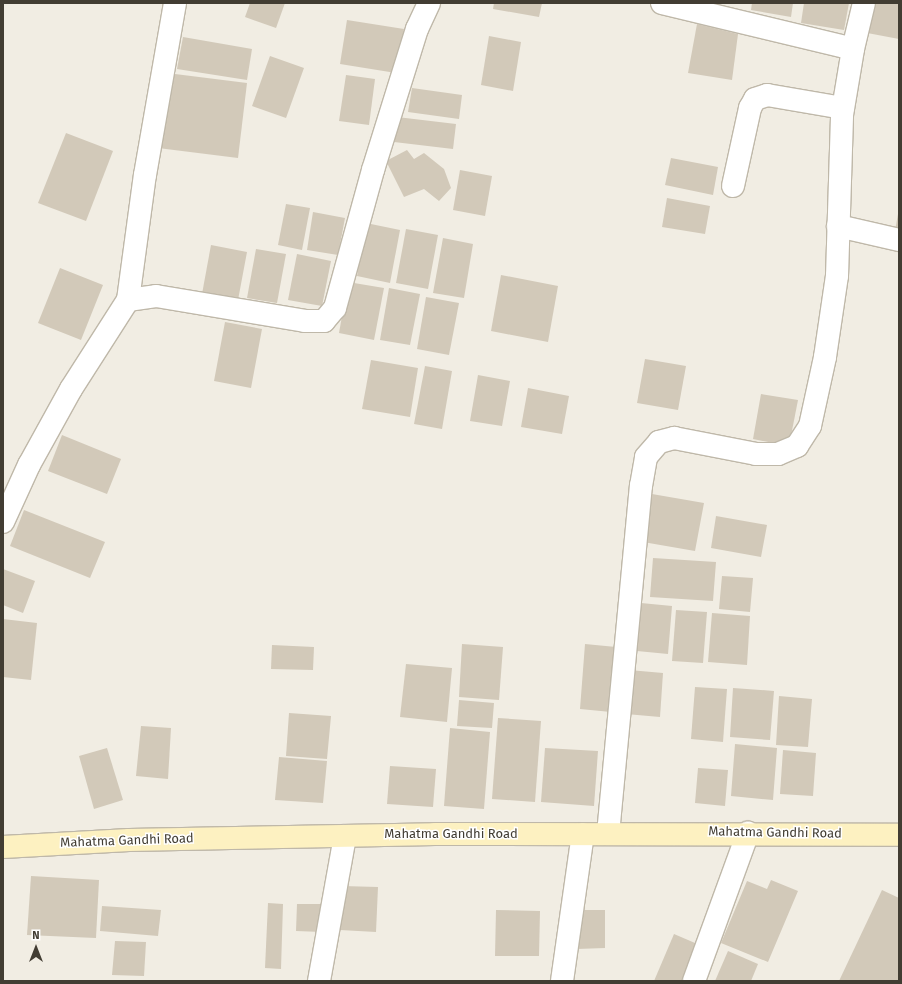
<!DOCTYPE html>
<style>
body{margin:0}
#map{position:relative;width:902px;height:984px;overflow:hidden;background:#f1ede3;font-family:"Fira Sans",sans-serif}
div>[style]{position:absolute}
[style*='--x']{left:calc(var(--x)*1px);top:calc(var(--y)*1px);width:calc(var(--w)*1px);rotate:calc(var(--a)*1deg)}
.building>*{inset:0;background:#d2c9b9}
.roads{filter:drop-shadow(1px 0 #bfb8a9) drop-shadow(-1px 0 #bfb8a9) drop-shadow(0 1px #bfb8a9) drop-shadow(0 -1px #bfb8a9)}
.street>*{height:22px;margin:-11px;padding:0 11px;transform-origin:11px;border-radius:11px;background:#fff}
.secondary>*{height:22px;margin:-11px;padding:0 11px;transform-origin:11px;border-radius:11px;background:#fdf1c1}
span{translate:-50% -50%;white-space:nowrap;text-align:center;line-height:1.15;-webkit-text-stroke:3px #fff;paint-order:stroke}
.street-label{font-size:13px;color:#423d33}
.frame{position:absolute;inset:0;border:4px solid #423d33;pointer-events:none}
.north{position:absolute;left:16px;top:928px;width:40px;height:40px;-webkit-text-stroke:3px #fff;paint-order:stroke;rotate:0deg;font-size:11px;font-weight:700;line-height:16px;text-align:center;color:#423d33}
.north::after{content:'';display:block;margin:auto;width:14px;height:18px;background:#423d33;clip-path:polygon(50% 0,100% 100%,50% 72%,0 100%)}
</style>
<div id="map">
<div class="building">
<i style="clip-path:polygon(250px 3px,285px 3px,276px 28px,245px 17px)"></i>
<i style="clip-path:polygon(494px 3px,542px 3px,539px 17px,493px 9px)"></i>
<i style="clip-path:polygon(752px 3px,793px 3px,791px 17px,751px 10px)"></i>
<i style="clip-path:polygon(804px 3px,849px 3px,844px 30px,801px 23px)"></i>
<i style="clip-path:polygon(867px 3px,899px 3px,899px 39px,862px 32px)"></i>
<i style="clip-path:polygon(347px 20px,404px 29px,396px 73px,340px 64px)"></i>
<i style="clip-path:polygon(697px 24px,738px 34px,732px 80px,688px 73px)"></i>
<i style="clip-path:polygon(489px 36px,521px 42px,513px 91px,481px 85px)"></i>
<i style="clip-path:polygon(183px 37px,252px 49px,247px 80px,177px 69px)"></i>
<i style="clip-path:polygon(270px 56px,304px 68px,286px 118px,252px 106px)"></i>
<i style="clip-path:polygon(167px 73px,247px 83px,238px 158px,158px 148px)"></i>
<i style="clip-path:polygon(346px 75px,375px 79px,369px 125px,339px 121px)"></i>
<i style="clip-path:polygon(412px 88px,462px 95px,459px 119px,408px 112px)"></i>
<i style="clip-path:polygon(397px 117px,456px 124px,453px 149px,394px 142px)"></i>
<i style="clip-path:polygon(66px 133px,113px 151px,86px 221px,38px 203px)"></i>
<i style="clip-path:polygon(407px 150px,414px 159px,424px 153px,444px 169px,451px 188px,439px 201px,424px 189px,404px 197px,386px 161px)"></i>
<i style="clip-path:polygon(671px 158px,718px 167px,713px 195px,665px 185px)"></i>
<i style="clip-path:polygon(460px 170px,492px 176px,485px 216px,453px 210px)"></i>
<i style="clip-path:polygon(667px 198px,710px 206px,705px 234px,662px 227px)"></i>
<i style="clip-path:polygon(286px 204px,310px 208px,302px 250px,278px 245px)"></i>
<i style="clip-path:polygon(313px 212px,345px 218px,338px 255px,307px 250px)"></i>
<i style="clip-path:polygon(898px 214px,899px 214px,899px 232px,895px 231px)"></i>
<i style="clip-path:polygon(366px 223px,400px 230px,390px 283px,357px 276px)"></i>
<i style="clip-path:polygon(406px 229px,438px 235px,428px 289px,396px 283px)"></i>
<i style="clip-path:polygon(443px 238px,473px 244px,464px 298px,433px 293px)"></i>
<i style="clip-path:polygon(211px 245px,247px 252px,238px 300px,202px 294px)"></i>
<i style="clip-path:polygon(256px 249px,286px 254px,277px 303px,247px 298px)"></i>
<i style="clip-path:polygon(297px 254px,331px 261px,322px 306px,288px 300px)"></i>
<i style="clip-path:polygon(60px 268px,103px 285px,81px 340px,38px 323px)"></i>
<i style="clip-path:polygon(501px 275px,558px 286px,548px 342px,491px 331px)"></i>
<i style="clip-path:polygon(348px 282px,384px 288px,374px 340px,339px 333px)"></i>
<i style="clip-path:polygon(389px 288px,420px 294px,410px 345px,380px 340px)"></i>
<i style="clip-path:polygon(426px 297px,459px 303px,449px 355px,417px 349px)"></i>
<i style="clip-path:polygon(225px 322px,262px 329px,251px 388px,214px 381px)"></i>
<i style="clip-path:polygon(645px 359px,686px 366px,678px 410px,637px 403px)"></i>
<i style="clip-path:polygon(371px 360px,418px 368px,410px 417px,362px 409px)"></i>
<i style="clip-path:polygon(425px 366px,452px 371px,442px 429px,414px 424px)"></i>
<i style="clip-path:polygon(478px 375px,510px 381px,502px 426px,470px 421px)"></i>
<i style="clip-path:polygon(528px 388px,569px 396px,562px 434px,521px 427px)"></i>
<i style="clip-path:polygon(761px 394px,798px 400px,789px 446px,753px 439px)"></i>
<i style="clip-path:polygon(62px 435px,121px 459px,107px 494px,48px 471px)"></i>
<i style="clip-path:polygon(652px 494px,704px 503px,695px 551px,643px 542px)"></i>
<i style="clip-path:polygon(24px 510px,105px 542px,90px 578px,10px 546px)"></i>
<i style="clip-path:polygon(716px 516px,767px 525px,761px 557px,711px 548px)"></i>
<i style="clip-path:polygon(653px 558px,716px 562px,713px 601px,650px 597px)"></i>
<i style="clip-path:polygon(3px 569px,35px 581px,23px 613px,3px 605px)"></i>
<i style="clip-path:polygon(722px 576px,753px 578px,750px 612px,719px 609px)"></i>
<i style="clip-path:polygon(641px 603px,672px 606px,668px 654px,637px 651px)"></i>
<i style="clip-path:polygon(676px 610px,707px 612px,703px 663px,672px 661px)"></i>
<i style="clip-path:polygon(712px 613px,750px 616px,747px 665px,708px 662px)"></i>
<i style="clip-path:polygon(3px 619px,37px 623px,31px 680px,3px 677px)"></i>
<i style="clip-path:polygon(462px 644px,503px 647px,499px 700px,459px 697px)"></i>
<i style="clip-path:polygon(585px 644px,616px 647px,611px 712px,580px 709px)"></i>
<i style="clip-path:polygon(272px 645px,314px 647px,313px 670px,271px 669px)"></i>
<i style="clip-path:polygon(406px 664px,452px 668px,447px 722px,400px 717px)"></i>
<i style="clip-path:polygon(629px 670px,663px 673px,660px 717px,626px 714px)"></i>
<i style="clip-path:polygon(695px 687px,727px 689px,723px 742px,691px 739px)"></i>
<i style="clip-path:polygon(733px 688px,774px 691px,770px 740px,730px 737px)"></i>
<i style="clip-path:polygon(779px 696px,812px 699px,808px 747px,776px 745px)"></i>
<i style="clip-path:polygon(459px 700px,494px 703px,492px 728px,457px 726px)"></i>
<i style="clip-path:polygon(289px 713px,331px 716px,327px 759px,286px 756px)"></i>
<i style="clip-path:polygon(498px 718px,541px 721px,535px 802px,492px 799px)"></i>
<i style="clip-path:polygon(141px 726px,171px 728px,168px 779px,136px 776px)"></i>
<i style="clip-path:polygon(450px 728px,490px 732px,484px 809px,444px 806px)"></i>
<i style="clip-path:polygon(735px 744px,777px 748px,773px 800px,731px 796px)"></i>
<i style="clip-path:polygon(107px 748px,123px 800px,94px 809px,79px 756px)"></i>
<i style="clip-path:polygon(545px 748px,598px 751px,594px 806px,541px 802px)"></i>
<i style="clip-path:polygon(783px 750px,816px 753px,813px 796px,780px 794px)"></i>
<i style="clip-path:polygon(279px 757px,327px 761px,323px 803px,275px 800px)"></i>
<i style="clip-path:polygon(390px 766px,436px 769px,433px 807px,387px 804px)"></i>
<i style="clip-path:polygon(698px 768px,728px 770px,725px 806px,695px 803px)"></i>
<i style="clip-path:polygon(31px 876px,99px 880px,96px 938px,27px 935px)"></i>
<i style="clip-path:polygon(771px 880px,798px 891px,768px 962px,721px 943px,747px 881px,767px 889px)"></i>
<i style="clip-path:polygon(342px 886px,378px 887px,376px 932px,340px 930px)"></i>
<i style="clip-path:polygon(882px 890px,899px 898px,899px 981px,839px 981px)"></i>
<i style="clip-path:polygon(268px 903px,283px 904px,281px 969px,265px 968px)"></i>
<i style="clip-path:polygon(297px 904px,322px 904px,322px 932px,296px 931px)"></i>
<i style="clip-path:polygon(102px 906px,161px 910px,158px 936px,100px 931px)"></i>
<i style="clip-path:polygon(496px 910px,540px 911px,539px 956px,495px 956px)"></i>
<i style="clip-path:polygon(576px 910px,605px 910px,605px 948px,577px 949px)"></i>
<i style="clip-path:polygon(674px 934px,702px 946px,687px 981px,654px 981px)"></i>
<i style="clip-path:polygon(115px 941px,146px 942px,144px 976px,112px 975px)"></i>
<i style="clip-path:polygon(728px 951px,758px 964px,751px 981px,715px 981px)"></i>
</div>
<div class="roads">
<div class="street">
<i style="--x:662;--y:3;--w:196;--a:13.5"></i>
<i style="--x:853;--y:49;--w:47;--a:-76.6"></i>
<i style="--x:733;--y:186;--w:80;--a:-77.7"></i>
<i style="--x:750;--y:108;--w:10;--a:-61"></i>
<i style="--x:755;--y:99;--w:13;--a:-18"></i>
<i style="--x:767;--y:95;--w:77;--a:9.7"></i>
<i style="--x:838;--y:226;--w:63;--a:12.9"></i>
<i style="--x:128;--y:300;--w:126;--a:-82.3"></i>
<i style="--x:145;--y:175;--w:175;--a:-80.1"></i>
<i style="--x:3;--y:522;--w:63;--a:-65.5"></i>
<i style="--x:29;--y:465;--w:87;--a:-61.1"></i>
<i style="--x:71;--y:389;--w:106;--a:-57.4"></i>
<i style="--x:128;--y:300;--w:28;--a:-8"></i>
<i style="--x:156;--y:296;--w:151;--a:9.5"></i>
<i style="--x:305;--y:321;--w:19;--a:0"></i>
<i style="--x:324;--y:321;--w:17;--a:-50"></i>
<i style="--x:335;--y:308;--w:143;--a:-74.6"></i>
<i style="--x:373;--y:170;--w:148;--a:-72.7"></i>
<i style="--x:417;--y:29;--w:29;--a:-65"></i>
<i style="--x:608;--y:834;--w:350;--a:-84.6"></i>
<i style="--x:641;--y:486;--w:29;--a:-80"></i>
<i style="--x:646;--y:457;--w:20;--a:-49"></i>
<i style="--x:659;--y:442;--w:16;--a:-15"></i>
<i style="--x:674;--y:438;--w:84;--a:11"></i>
<i style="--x:756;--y:454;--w:22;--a:0"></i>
<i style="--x:778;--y:454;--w:21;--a:-23"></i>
<i style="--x:797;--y:446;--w:24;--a:-57"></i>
<i style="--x:810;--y:426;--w:71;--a:-77.7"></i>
<i style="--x:825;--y:357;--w:82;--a:-81.6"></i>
<i style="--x:837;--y:276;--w:161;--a:-88.2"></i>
<i style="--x:842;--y:115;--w:67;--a:-80.5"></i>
<i style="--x:319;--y:981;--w:147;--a:-79.8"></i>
<i style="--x:562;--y:981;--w:148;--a:-81.9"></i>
<i style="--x:694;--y:981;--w:158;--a:-70"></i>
</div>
<div class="secondary">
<i style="--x:3;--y:847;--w:126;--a:-3.2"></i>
<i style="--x:129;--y:840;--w:306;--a:-1.1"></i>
<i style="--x:435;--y:834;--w:464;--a:0.1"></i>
</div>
</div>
<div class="street-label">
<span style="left:775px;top:833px;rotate:1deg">Mahatma Gandhi Road</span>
<span style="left:451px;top:834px">Mahatma Gandhi Road</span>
<span style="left:127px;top:841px;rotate:-2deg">Mahatma Gandhi Road</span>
</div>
<div class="frame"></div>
<div class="north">N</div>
</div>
